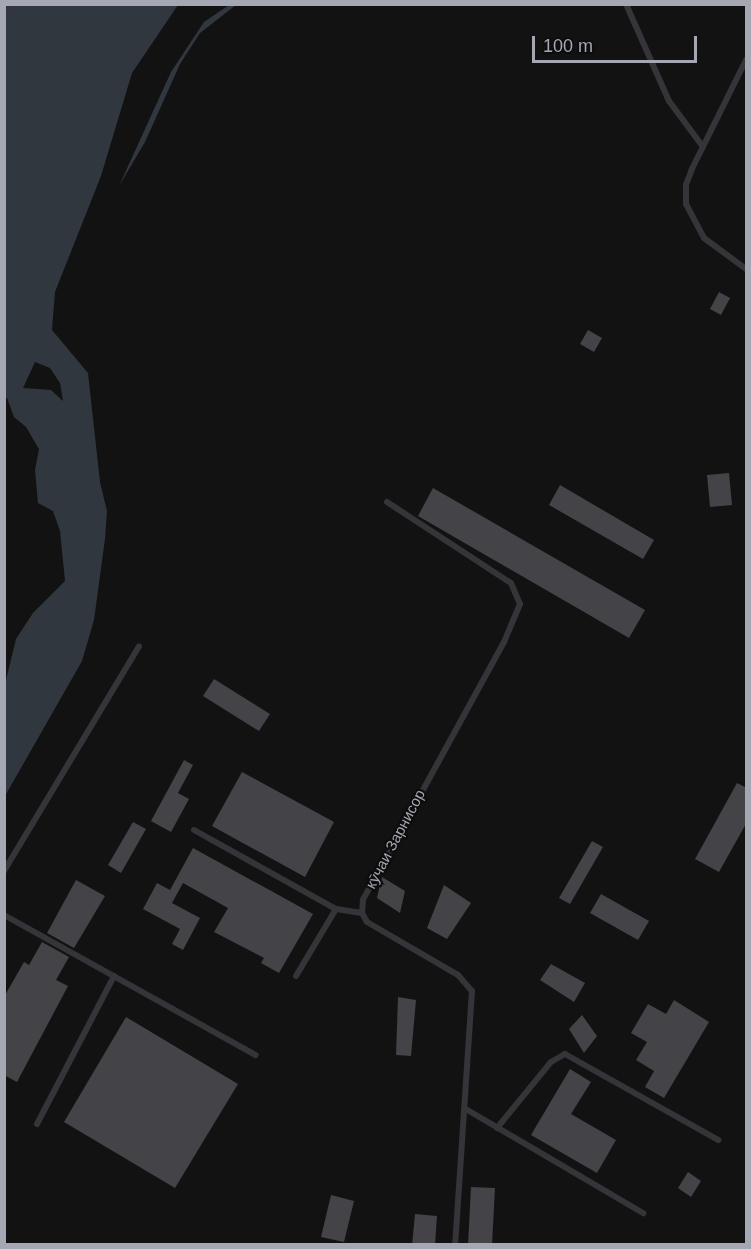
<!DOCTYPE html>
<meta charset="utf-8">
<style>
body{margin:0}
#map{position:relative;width:751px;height:1249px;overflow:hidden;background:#121213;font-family:Arial,sans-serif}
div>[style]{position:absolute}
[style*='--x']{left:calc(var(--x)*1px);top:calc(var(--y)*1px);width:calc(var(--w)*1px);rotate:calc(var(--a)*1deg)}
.water>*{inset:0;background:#31373e}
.building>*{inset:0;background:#444448}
.service>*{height:6px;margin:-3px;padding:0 3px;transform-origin:3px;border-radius:3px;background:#353539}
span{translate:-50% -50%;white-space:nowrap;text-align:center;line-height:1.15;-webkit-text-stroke:4.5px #0d0d0e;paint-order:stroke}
.street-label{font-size:15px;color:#a5a7b2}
.frame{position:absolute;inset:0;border:6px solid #a5a7b2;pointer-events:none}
.scale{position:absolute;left:532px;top:36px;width:165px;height:27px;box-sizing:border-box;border:3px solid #a5a7b2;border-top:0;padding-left:8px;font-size:18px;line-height:21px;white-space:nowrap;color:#a5a7b2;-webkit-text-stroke:4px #0d0d0e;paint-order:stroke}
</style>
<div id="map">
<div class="water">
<i style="clip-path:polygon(evenodd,5px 4px,178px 5px,132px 73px,101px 176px,55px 292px,52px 330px,88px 373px,100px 482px,107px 511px,105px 539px,94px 620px,82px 661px,5px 796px,5px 684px,16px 639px,33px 613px,65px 581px,60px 531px,53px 511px,38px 503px,35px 470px,39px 449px,26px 427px,14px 417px,7px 398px,5px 399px,5px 4px,35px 362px,50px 368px,60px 383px,63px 401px,51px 390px,23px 388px,35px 362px)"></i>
<i style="clip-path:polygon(229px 5px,236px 5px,200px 33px,180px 64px,145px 142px,119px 186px,171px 72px,204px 22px)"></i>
</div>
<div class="building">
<i style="clip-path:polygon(719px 292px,730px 298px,721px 315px,710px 309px)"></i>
<i style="clip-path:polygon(588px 330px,602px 338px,594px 352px,580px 344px)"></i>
<i style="clip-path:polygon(729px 473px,732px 505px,710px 507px,707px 475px)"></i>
<i style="clip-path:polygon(560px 485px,654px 540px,643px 559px,549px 505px)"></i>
<i style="clip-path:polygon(433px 488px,645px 610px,629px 638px,418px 516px)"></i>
<i style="clip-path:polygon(214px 679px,270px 714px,259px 731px,203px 696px)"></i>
<i style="clip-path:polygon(184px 760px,193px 765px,178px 793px,189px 799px,171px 832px,151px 821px)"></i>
<i style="clip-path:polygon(242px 772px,334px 822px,305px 877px,212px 826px)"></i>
<i style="clip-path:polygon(737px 783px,747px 788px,747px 822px,719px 872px,695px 859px)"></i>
<i style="clip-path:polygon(133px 822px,146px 829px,121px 873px,108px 865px)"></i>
<i style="clip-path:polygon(592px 841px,603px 847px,570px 904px,559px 898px)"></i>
<i style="clip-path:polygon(193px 848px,313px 914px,279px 973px,261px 963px,264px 958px,214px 932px,228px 908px,183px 883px,172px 903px,200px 918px,183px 950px,172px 944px,180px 929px,143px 909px,157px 883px,170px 890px)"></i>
<i style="clip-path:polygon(382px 877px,405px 891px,400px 913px,377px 898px)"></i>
<i style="clip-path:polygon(76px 880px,105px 896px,74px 948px,47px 933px)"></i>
<i style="clip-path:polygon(444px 885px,471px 903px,447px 939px,427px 928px)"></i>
<i style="clip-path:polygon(601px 894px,649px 921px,638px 940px,590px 913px)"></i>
<i style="clip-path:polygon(42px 942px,69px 957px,56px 980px,68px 986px,17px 1082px,4px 1075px,4px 997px,24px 962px,29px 965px)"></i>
<i style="clip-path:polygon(551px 964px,585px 983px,574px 1002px,540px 980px)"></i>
<i style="clip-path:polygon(398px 997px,416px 1000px,411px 1056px,396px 1055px)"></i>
<i style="clip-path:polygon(674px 1000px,709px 1022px,664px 1098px,645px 1087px,654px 1071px,636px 1060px,647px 1042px,631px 1033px,648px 1004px,666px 1014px)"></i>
<i style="clip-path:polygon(582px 1015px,597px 1036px,584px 1053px,569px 1029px)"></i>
<i style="clip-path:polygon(126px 1017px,238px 1084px,175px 1188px,64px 1122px)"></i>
<i style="clip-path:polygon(570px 1069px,591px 1082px,571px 1114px,616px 1140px,597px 1173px,531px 1135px)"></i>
<i style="clip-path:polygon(688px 1172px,701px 1181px,691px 1197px,678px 1188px)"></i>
<i style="clip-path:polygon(471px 1187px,495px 1188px,492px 1245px,468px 1245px)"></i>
<i style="clip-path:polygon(331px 1195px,354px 1201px,344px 1242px,321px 1237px)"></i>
<i style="clip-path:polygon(415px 1214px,437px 1216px,435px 1245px,412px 1245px)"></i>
</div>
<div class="service">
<i style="--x:626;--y:4;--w:106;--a:66.1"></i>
<i style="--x:669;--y:101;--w:57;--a:53.5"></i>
<i style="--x:746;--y:60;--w:122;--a:116.4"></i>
<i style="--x:692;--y:169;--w:17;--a:111"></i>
<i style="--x:686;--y:185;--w:19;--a:90"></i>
<i style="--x:686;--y:204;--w:38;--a:62"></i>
<i style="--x:704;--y:238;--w:52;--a:36.4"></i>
<i style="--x:387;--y:502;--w:148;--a:33.2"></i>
<i style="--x:511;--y:583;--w:23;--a:67"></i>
<i style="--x:520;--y:604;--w:41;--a:112.8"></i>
<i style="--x:504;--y:642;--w:294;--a:118.7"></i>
<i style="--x:363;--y:900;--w:13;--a:94"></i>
<i style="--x:362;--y:913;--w:10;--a:61"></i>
<i style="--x:367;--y:922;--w:105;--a:30.2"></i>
<i style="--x:458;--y:975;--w:21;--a:49"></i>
<i style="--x:472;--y:991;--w:254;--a:93.8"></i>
<i style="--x:194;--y:830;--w:162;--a:29.1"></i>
<i style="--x:336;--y:909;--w:26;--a:9"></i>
<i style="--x:4;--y:871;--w:262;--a:-59"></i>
<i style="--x:4;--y:915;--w:288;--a:29.1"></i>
<i style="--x:296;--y:976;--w:78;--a:-59.2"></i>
<i style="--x:464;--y:1108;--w:208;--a:30.4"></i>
<i style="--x:37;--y:1124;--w:167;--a:-62.5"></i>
<i style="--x:497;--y:1128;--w:85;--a:-50.7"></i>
<i style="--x:551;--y:1062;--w:16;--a:-30"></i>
<i style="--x:565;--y:1054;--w:176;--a:29.3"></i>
</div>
<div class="street-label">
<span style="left:395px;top:839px;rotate:-62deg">кӯчаи Зарнисор</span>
</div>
<div class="frame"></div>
<div class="scale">100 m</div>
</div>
